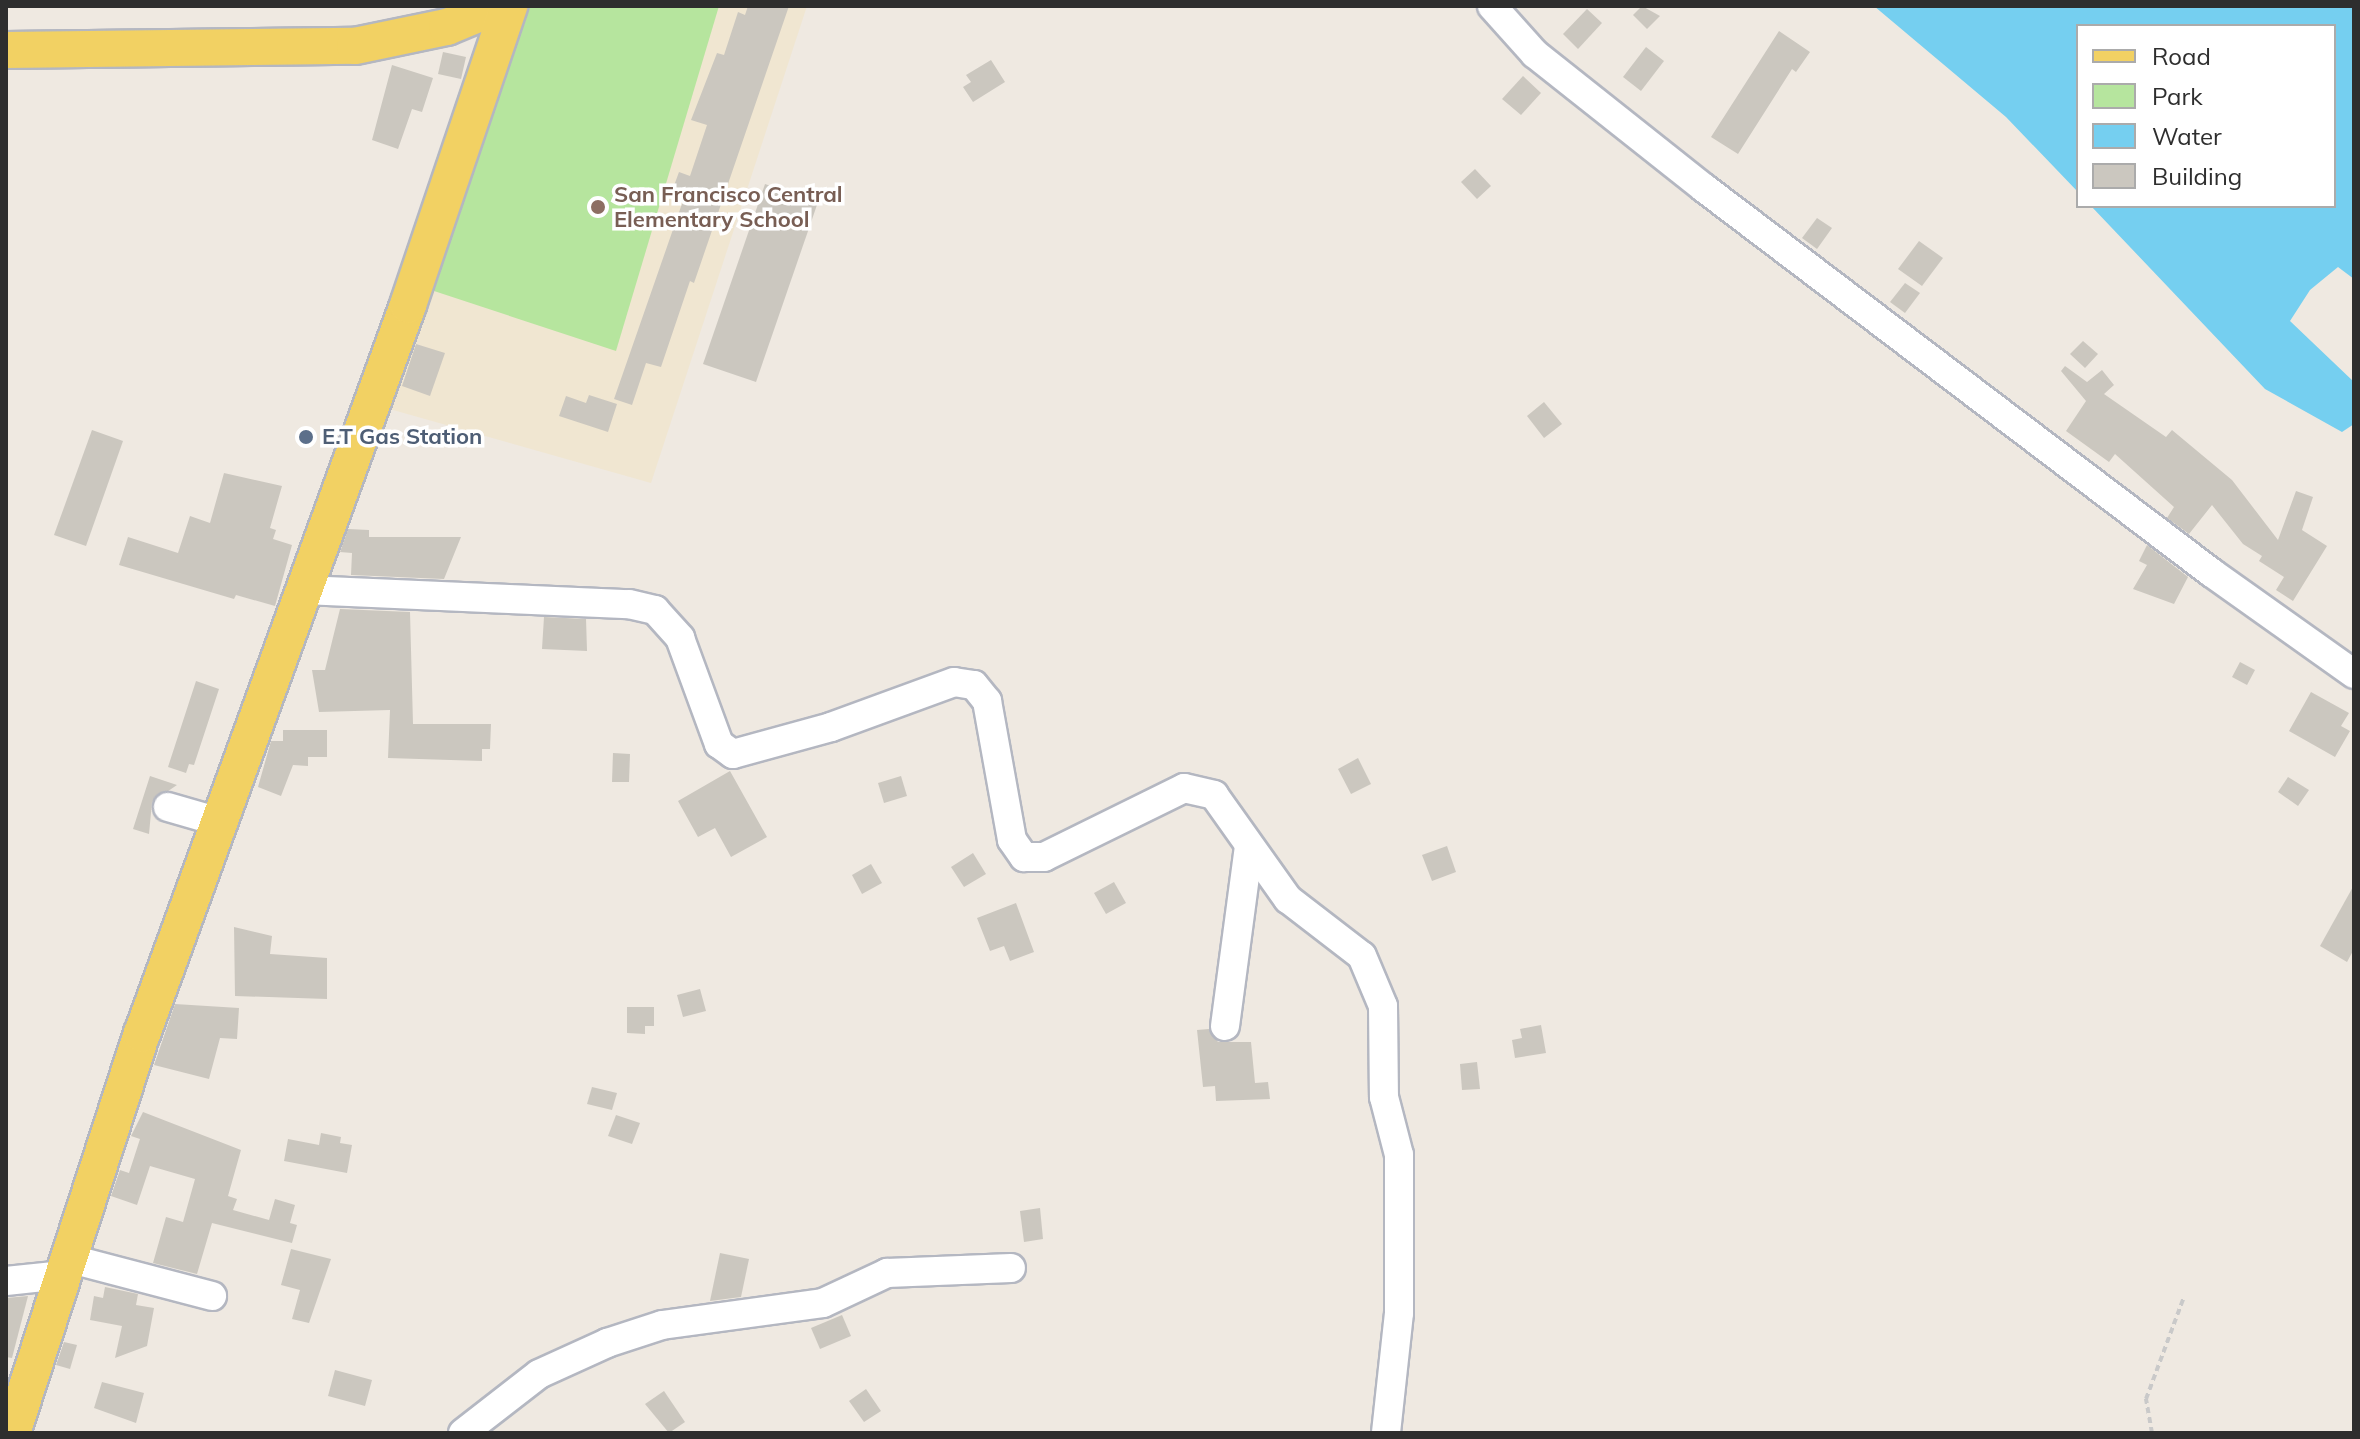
<!DOCTYPE html>
<style>
body{margin:0}
#map{position:relative;width:2360px;height:1439px;overflow:hidden;background:#efe9e1;font-family:Mulish,sans-serif}
div>[style]{position:absolute}
[style*='--x']{left:calc(var(--x)*1px);top:calc(var(--y)*1px);width:calc(var(--w)*1px);rotate:calc(var(--a)*1deg)}
.education>*{inset:0;background:#f0e6d1}
.green>*{inset:0;background:#b6e59e}
.water>*{inset:0;background:#75cff0}
.building>*{inset:0;background:#cbc7bf}
.path>*{height:4px;margin-top:-2px;transform-origin:0;background:repeating-linear-gradient(90deg,#c9c9c9 0 6px,transparent 0 10px)}
.roads{filter:drop-shadow(2px 0 #b4b7c1) drop-shadow(-2px 0 #b4b7c1) drop-shadow(0 2px #b4b7c1) drop-shadow(0 -2px #b4b7c1)}
.minor>*{height:28px;margin:-14px;padding:0 14px;transform-origin:14px;border-radius:14px;background:#fff}
.major>*{height:36px;margin:-18px;padding:0 18px;transform-origin:18px;border-radius:18px;background:#f2d163}
.dots>*{width:22px;height:22px;translate:-50% -50%;box-sizing:border-box;border:4px solid #fff;border-radius:50%}
span{translate:-50% -50%;white-space:nowrap;text-align:center;line-height:1.15;-webkit-text-stroke:7px #fff;paint-order:stroke}
.education-label{font-size:22px;color:#785e54;font-weight:700}
.left{translate:0 -50%;text-align:left}
.service-label{font-size:22px;color:#4e5e75;font-weight:700}
.frame{position:absolute;inset:0;border:8px solid #2e2e2e;pointer-events:none}
.legend{position:absolute;left:2076px;top:24px;width:260px;height:184px;box-sizing:border-box;background:#fff;border:2px solid #ababab;margin:0;padding:10px 14px;list-style:none;font-size:24px;color:#2e2e2e}
.legend li{display:flex;align-items:center;gap:16px;height:40px}
.legend b{width:40px;border:2px solid #ababab}
</style>
<div id="map">
<div class="education">
<i style="clip-path:polygon(526px 6px,807px 6px,651px 483px,386px 408px)"></i>
</div>
<div class="green">
<i style="clip-path:polygon(526px 6px,719px 6px,616px 351px,431px 290px)"></i>
</div>
<div class="water">
<i style="clip-path:polygon(1874px 6px,2354px 6px,2354px 279px,2338px 267px,2310px 290px,2290px 321px,2354px 382px,2354px 424px,2342px 432px,2265px 389px,2091px 206px,2334px 206px,2334px 26px,2078px 26px,2078px 192px,2006px 117px)"></i>
</div>
<div class="building">
<i style="clip-path:polygon(748px 6px,789px 6px,694px 283px,690px 281px,661px 367px,646px 363px,632px 405px,614px 399px,685px 195px,672px 191px,679px 172px,690px 176px,707px 125px,691px 120px,717px 53px,724px 55px,738px 12px,745px 15px)"></i>
<i style="clip-path:polygon(1642px 6px,1660px 16px,1647px 29px,1633px 15px)"></i>
<i style="clip-path:polygon(1587px 9px,1602px 23px,1578px 49px,1563px 34px)"></i>
<i style="clip-path:polygon(1779px 31px,1810px 52px,1796px 72px,1792px 69px,1738px 154px,1711px 137px)"></i>
<i style="clip-path:polygon(1646px 47px,1664px 61px,1641px 91px,1623px 77px)"></i>
<i style="clip-path:polygon(443px 52px,466px 57px,461px 79px,438px 74px)"></i>
<i style="clip-path:polygon(991px 60px,1005px 82px,973px 102px,963px 87px,971px 82px,966px 75px)"></i>
<i style="clip-path:polygon(392px 65px,433px 78px,422px 112px,412px 109px,398px 149px,372px 140px)"></i>
<i style="clip-path:polygon(1523px 76px,1541px 93px,1521px 115px,1502px 99px)"></i>
<i style="clip-path:polygon(1475px 169px,1491px 186px,1477px 199px,1461px 182px)"></i>
<i style="clip-path:polygon(765px 184px,818px 202px,756px 382px,703px 364px)"></i>
<i style="clip-path:polygon(1817px 218px,1832px 228px,1817px 249px,1802px 238px)"></i>
<i style="clip-path:polygon(1919px 241px,1943px 258px,1922px 286px,1898px 269px)"></i>
<i style="clip-path:polygon(1905px 283px,1920px 293px,1905px 313px,1890px 302px)"></i>
<i style="clip-path:polygon(2083px 341px,2098px 354px,2085px 368px,2070px 354px)"></i>
<i style="clip-path:polygon(416px 344px,445px 353px,430px 396px,402px 386px)"></i>
<i style="clip-path:polygon(2065px 366px,2087px 382px,2102px 370px,2114px 385px,2104px 394px,2166px 437px,2172px 430px,2232px 480px,2278px 540px,2296px 491px,2313px 497px,2302px 530px,2327px 546px,2293px 601px,2276px 590px,2284px 577px,2259px 561px,2262px 556px,2243px 544px,2212px 505px,2189px 534px,2167px 518px,2174px 507px,2115px 454px,2109px 462px,2066px 431px,2086px 401px,2061px 371px)"></i>
<i style="clip-path:polygon(589px 395px,617px 404px,608px 432px,559px 416px,566px 396px,586px 403px)"></i>
<i style="clip-path:polygon(1544px 402px,1562px 424px,1544px 438px,1527px 416px)"></i>
<i style="clip-path:polygon(92px 430px,123px 441px,86px 546px,54px 535px)"></i>
<i style="clip-path:polygon(224px 473px,282px 486px,270px 528px,276px 530px,273px 539px,292px 545px,275px 606px,236px 595px,234px 599px,119px 565px,128px 537px,178px 553px,190px 516px,210px 523px)"></i>
<i style="clip-path:polygon(348px 529px,369px 530px,369px 537px,461px 537px,444px 579px,351px 575px,352px 553px,340px 552px)"></i>
<i style="clip-path:polygon(2147px 545px,2188px 577px,2174px 604px,2133px 589px,2147px 565px,2139px 561px)"></i>
<i style="clip-path:polygon(340px 609px,410px 612px,413px 724px,491px 724px,490px 749px,482px 749px,482px 761px,388px 758px,390px 710px,319px 712px,312px 670px,325px 670px)"></i>
<i style="clip-path:polygon(544px 617px,586px 619px,587px 651px,542px 649px)"></i>
<i style="clip-path:polygon(2240px 662px,2255px 670px,2247px 685px,2232px 677px)"></i>
<i style="clip-path:polygon(196px 681px,219px 689px,194px 765px,189px 764px,186px 773px,168px 767px)"></i>
<i style="clip-path:polygon(2311px 692px,2349px 713px,2341px 726px,2350px 731px,2335px 757px,2289px 731px)"></i>
<i style="clip-path:polygon(283px 730px,327px 730px,327px 757px,308px 757px,308px 766px,293px 765px,281px 796px,258px 787px,271px 741px,283px 741px)"></i>
<i style="clip-path:polygon(613px 753px,630px 754px,629px 782px,612px 782px)"></i>
<i style="clip-path:polygon(1358px 758px,1371px 784px,1351px 794px,1338px 769px)"></i>
<i style="clip-path:polygon(730px 771px,767px 837px,731px 857px,715px 828px,698px 837px,678px 801px)"></i>
<i style="clip-path:polygon(150px 776px,177px 785px,152px 802px,149px 834px,133px 829px)"></i>
<i style="clip-path:polygon(901px 776px,907px 796px,884px 803px,878px 783px)"></i>
<i style="clip-path:polygon(2288px 777px,2309px 790px,2298px 806px,2278px 792px)"></i>
<i style="clip-path:polygon(1447px 846px,1456px 872px,1432px 881px,1422px 855px)"></i>
<i style="clip-path:polygon(973px 853px,986px 874px,964px 887px,951px 867px)"></i>
<i style="clip-path:polygon(871px 864px,882px 883px,862px 894px,852px 875px)"></i>
<i style="clip-path:polygon(1114px 882px,1126px 903px,1106px 914px,1094px 893px)"></i>
<i style="clip-path:polygon(2354px 885px,2354px 949px,2347px 962px,2320px 946px)"></i>
<i style="clip-path:polygon(1016px 903px,1034px 952px,1010px 961px,1004px 946px,990px 951px,977px 918px)"></i>
<i style="clip-path:polygon(234px 927px,272px 936px,270px 954px,327px 958px,327px 999px,235px 996px)"></i>
<i style="clip-path:polygon(700px 989px,706px 1011px,683px 1017px,677px 995px)"></i>
<i style="clip-path:polygon(175px 1004px,239px 1008px,237px 1039px,220px 1038px,209px 1079px,154px 1065px)"></i>
<i style="clip-path:polygon(627px 1007px,654px 1007px,654px 1026px,645px 1026px,645px 1034px,627px 1033px)"></i>
<i style="clip-path:polygon(1541px 1025px,1546px 1053px,1515px 1058px,1512px 1040px,1522px 1038px,1520px 1029px)"></i>
<i style="clip-path:polygon(1209px 1029px,1218px 1042px,1251px 1042px,1255px 1083px,1268px 1082px,1270px 1099px,1216px 1101px,1215px 1086px,1203px 1087px,1197px 1030px)"></i>
<i style="clip-path:polygon(1477px 1062px,1480px 1089px,1462px 1090px,1460px 1064px)"></i>
<i style="clip-path:polygon(592px 1087px,617px 1093px,612px 1110px,587px 1104px)"></i>
<i style="clip-path:polygon(143px 1112px,241px 1150px,228px 1196px,237px 1199px,233px 1210px,269px 1220px,275px 1199px,295px 1205px,290px 1223px,297px 1225px,292px 1243px,212px 1223px,197px 1274px,153px 1263px,166px 1217px,183px 1222px,195px 1179px,150px 1166px,137px 1205px,111px 1196px,120px 1170px,129px 1173px,140px 1139px,131px 1136px)"></i>
<i style="clip-path:polygon(616px 1115px,640px 1123px,632px 1144px,608px 1136px)"></i>
<i style="clip-path:polygon(321px 1133px,341px 1137px,340px 1143px,352px 1145px,347px 1173px,284px 1161px,288px 1139px,319px 1145px)"></i>
<i style="clip-path:polygon(1040px 1208px,1043px 1239px,1024px 1242px,1020px 1211px)"></i>
<i style="clip-path:polygon(291px 1249px,331px 1259px,309px 1323px,292px 1319px,300px 1290px,281px 1285px)"></i>
<i style="clip-path:polygon(720px 1253px,749px 1259px,741px 1297px,710px 1301px)"></i>
<i style="clip-path:polygon(105px 1287px,138px 1294px,136px 1305px,154px 1308px,147px 1346px,115px 1358px,122px 1326px,90px 1320px,94px 1296px,103px 1298px)"></i>
<i style="clip-path:polygon(28px 1296px,12px 1358px,6px 1357px,6px 1298px)"></i>
<i style="clip-path:polygon(842px 1315px,851px 1336px,820px 1349px,811px 1328px)"></i>
<i style="clip-path:polygon(64px 1342px,77px 1345px,70px 1369px,56px 1365px)"></i>
<i style="clip-path:polygon(335px 1370px,372px 1380px,365px 1406px,328px 1396px)"></i>
<i style="clip-path:polygon(102px 1382px,144px 1393px,136px 1423px,94px 1408px)"></i>
<i style="clip-path:polygon(866px 1389px,881px 1411px,864px 1422px,849px 1401px)"></i>
<i style="clip-path:polygon(664px 1391px,685px 1422px,669px 1433px,645px 1404px)"></i>
</div>
<div class="path">
<i style="--x:2152;--y:1433;--w:35;--a:-100"></i>
<i style="--x:2146;--y:1399;--w:109;--a:-69.6"></i>
</div>
<div class="roads">
<div class="minor">
<i style="--x:1492;--y:6;--w:64;--a:48.1"></i>
<i style="--x:1535;--y:54;--w:216;--a:38.4"></i>
<i style="--x:1704;--y:188;--w:637;--a:37.16"></i>
<i style="--x:2212;--y:573;--w:174;--a:35.4"></i>
<i style="--x:304;--y:590;--w:325;--a:2.5"></i>
<i style="--x:629;--y:604;--w:27;--a:13"></i>
<i style="--x:655;--y:610;--w:38;--a:48"></i>
<i style="--x:680;--y:638;--w:113;--a:69.8"></i>
<i style="--x:719;--y:744;--w:17;--a:36"></i>
<i style="--x:733;--y:754;--w:102;--a:-15.4"></i>
<i style="--x:831;--y:727;--w:131;--a:-20.1"></i>
<i style="--x:954;--y:682;--w:20;--a:9"></i>
<i style="--x:974;--y:685;--w:21;--a:51"></i>
<i style="--x:987;--y:701;--w:141;--a:79.8"></i>
<i style="--x:1012;--y:840;--w:21;--a:55"></i>
<i style="--x:1024;--y:857;--w:20;--a:0"></i>
<i style="--x:1044;--y:857;--w:156;--a:-26.2"></i>
<i style="--x:1184;--y:788;--w:31;--a:13"></i>
<i style="--x:1214;--y:795;--w:128;--a:54.6"></i>
<i style="--x:1288;--y:899;--w:93;--a:37.6"></i>
<i style="--x:1362;--y:956;--w:54;--a:67.2"></i>
<i style="--x:1383;--y:1006;--w:91;--a:89.4"></i>
<i style="--x:1384;--y:1097;--w:60;--a:75.5"></i>
<i style="--x:1399;--y:1155;--w:158;--a:90"></i>
<i style="--x:1399;--y:1313;--w:121;--a:96.2"></i>
<i style="--x:168;--y:807;--w:54;--a:16.1"></i>
<i style="--x:1225;--y:1026;--w:181;--a:-82.4"></i>
<i style="--x:67;--y:1258;--w:150;--a:14.7"></i>
<i style="--x:6;--y:1281;--w:56;--a:-6.1"></i>
<i style="--x:463;--y:1433;--w:96;--a:-37.8"></i>
<i style="--x:539;--y:1374;--w:75;--a:-24.5"></i>
<i style="--x:607;--y:1343;--w:58;--a:-18.1"></i>
<i style="--x:662;--y:1325;--w:162;--a:-7.8"></i>
<i style="--x:823;--y:1303;--w:71;--a:-25.1"></i>
<i style="--x:887;--y:1273;--w:124;--a:-2.3"></i>
</div>
<div class="major">
<i style="--x:6;--y:50;--w:349;--a:-0.7"></i>
<i style="--x:355;--y:46;--w:94;--a:-11.7"></i>
<i style="--x:447;--y:27;--w:54;--a:-22.8"></i>
<i style="--x:12;--y:1433;--w:420;--a:-72"></i>
<i style="--x:142;--y:1034;--w:776;--a:-69.95"></i>
<i style="--x:408;--y:305;--w:316;--a:-71.3"></i>
</div>
</div>
<div class="dots">
<i style="left:598px;top:207px;background:#8d6e63"></i>
<i style="left:306px;top:437px;background:#5c6f8a"></i>
</div>
<div class="education-label">
<span class="left" style="left:614px;top:207px">San Francisco Central<br>Elementary School</span>
</div>
<div class="service-label">
<span class="left" style="left:322px;top:437px">E.T Gas Station</span>
</div>
<div class="frame"></div>
<ul class="legend">
<li><b style="height:10px;background:#f2d163"></b>Road</li>
<li><b style="height:22px;background:#b6e59e"></b>Park</li>
<li><b style="height:22px;background:#75cff0"></b>Water</li>
<li><b style="height:22px;background:#cbc7bf"></b>Building</li>
</ul>
</div>
